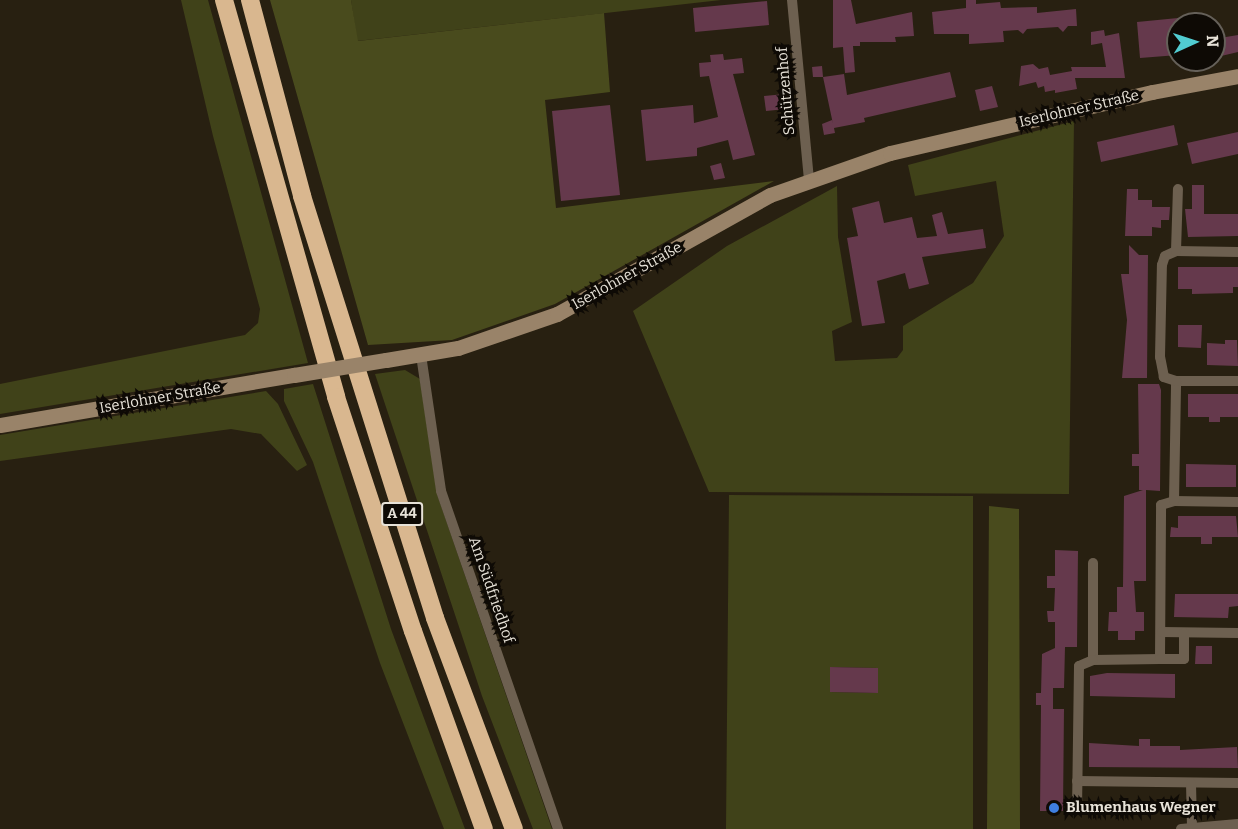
<!DOCTYPE html>
<meta charset="utf-8">
<style>
body{margin:0}
#map{position:relative;width:1238px;height:829px;overflow:hidden;background:#282011;font-family:Bitter,serif}
div>[style]{position:absolute}
[style*='--x']{left:calc(var(--x)*1px);top:calc(var(--y)*1px);width:calc(var(--w)*1px);rotate:calc(var(--a)*1deg)}
.green>*{inset:0;background:#404219}
.forest>*{inset:0;background:#494b1d}
.building>*{inset:0;background:#65394c}
.street>*{height:10px;margin:-5px;padding:0 5px;transform-origin:5px;border-radius:5px;background:#6d6050}
.secondary>*{height:15px;margin:-7.5px;padding:0 7.5px;transform-origin:7.5px;border-radius:7.5px;background:#998369}
.highway>*{height:18px;margin:-9px;padding:0 9px;transform-origin:9px;border-radius:9px;background:#d9b78f}
.secondary-bridge>*{height:15px;margin:-7.5px;padding:0 7.5px;transform-origin:7.5px;border-radius:7.5px;background:#998369}
.dots>*{width:16px;height:16px;translate:-50% -50%;box-sizing:border-box;border:3px solid #0e0a05;border-radius:50%}
span{translate:-50% -50%;white-space:nowrap;text-align:center;line-height:1.15;-webkit-text-stroke:6px #0e0a05;paint-order:stroke}
.shield-label span{padding:2px 4px;background:#0e0a05;border:2px solid;border-radius:4px;-webkit-text-stroke-width:0}
.shield-label{font-size:14px;color:#e7e2d8;font-weight:700}
.street-label{font-size:15px;color:#e7e2d8}
.poi-label{font-size:15px;color:#e7e2d8;font-weight:700}
.left{translate:0 -50%;text-align:left}
.north{position:absolute;left:1166px;top:12px;width:60px;height:60px;box-sizing:border-box;background:#0e0a05;border:2px solid #656059;border-radius:50%;rotate:87deg;font-size:16px;font-weight:700;line-height:24px;text-align:center;color:#e7e2d8}
.north::after{content:'';display:block;margin:auto;width:21px;height:27px;background:#51ccd1;clip-path:polygon(50% 0,100% 100%,50% 72%,0 100%)}
</style>
<div id="map">
<div class="green">
<i style="clip-path:polygon(181px 0,208px 0,308px 363px,0 414px,0 384px,245px 335px,258px 323px,260px 309px,213px 136px)"></i>
<i style="clip-path:polygon(351px 0,721px 0,357px 41px)"></i>
<i style="clip-path:polygon(1074px 121px,1069px 494px,709px 492px,633px 311px,727px 246px,837px 186px,838px 237px,852px 322px,832px 331px,835px 361px,897px 358px,903px 350px,903px 326px,973px 283px,1004px 236px,996px 181px,915px 196px,908px 165px)"></i>
<i style="clip-path:polygon(405px 370px,420px 379px,437px 494px,552px 829px,533px 829px,482px 696px,375px 374px)"></i>
<i style="clip-path:polygon(313px 384px,391px 629px,465px 829px,444px 829px,380px 663px,313px 462px,284px 401px,284px 389px)"></i>
<i style="clip-path:polygon(266px 391px,278px 404px,307px 465px,297px 471px,261px 434px,231px 429px,0 461px,0 435px)"></i>
<i style="clip-path:polygon(evenodd,729px 495px,973px 496px,973px 829px,726px 829px,729px 495px,830px 667px,878px 668px,878px 693px,830px 692px,830px 667px)"></i>
</div>
<div class="forest">
<i style="clip-path:polygon(270px 0,351px 0,358px 41px,604px 13px,610px 92px,545px 100px,556px 208px,774px 181px,555px 304px,452px 340px,368px 345px)"></i>
<i style="clip-path:polygon(989px 506px,1019px 509px,1020px 829px,987px 829px)"></i>
</div>
<div class="building">
<i style="clip-path:polygon(833px 0,851px 0,856px 24px,912px 12px,914px 36px,895px 37px,896px 42px,860px 42px,860px 46px,853px 46px,855px 72px,845px 73px,843px 47px,833px 48px)"></i>
<i style="clip-path:polygon(966px 0,976px 0,976px 4px,1000px 2px,1001px 8px,1037px 7px,1037px 13px,1076px 9px,1077px 26px,1068px 26px,1063px 32px,1058px 27px,1027px 29px,1023px 34px,1018px 30px,1003px 31px,1004px 42px,969px 44px,969px 34px,934px 34px,932px 12px,966px 8px)"></i>
<i style="clip-path:polygon(767px 1px,769px 25px,695px 32px,693px 8px)"></i>
<i style="clip-path:polygon(1178px 18px,1178px 55px,1140px 58px,1137px 22px)"></i>
<i style="clip-path:polygon(1104px 30px,1105px 36px,1119px 33px,1125px 78px,1075px 78px,1077px 89px,1055px 93px,1055px 90px,1045px 92px,1044px 86px,1038px 88px,1036px 82px,1019px 86px,1021px 66px,1033px 64px,1039px 69px,1048px 67px,1050px 75px,1072px 71px,1071px 67px,1106px 67px,1102px 43px,1091px 45px,1091px 32px)"></i>
<i style="clip-path:polygon(1238px 35px,1238px 52px,1217px 57px,1214px 39px)"></i>
<i style="clip-path:polygon(723px 54px,724px 60px,742px 58px,744px 73px,733px 74px,755px 155px,733px 160px,728px 140px,697px 148px,697px 156px,646px 161px,641px 110px,693px 105px,694px 123px,718px 117px,709px 76px,700px 77px,699px 63px,711px 62px,710px 55px)"></i>
<i style="clip-path:polygon(822px 66px,823px 77px,813px 77px,812px 67px)"></i>
<i style="clip-path:polygon(950px 72px,956px 97px,864px 118px,865px 122px,834px 128px,835px 133px,824px 135px,822px 124px,832px 120px,833px 124px,823px 77px,844px 74px,847px 95px)"></i>
<i style="clip-path:polygon(992px 86px,998px 107px,980px 111px,975px 90px)"></i>
<i style="clip-path:polygon(785px 94px,786px 109px,766px 111px,764px 96px)"></i>
<i style="clip-path:polygon(610px 105px,620px 195px,561px 201px,552px 111px)"></i>
<i style="clip-path:polygon(1174px 125px,1178px 145px,1101px 162px,1097px 142px)"></i>
<i style="clip-path:polygon(1238px 132px,1238px 154px,1192px 164px,1187px 143px)"></i>
<i style="clip-path:polygon(721px 163px,725px 178px,714px 180px,710px 166px)"></i>
<i style="clip-path:polygon(1192px 185px,1204px 185px,1204px 214px,1238px 214px,1238px 236px,1188px 237px,1185px 209px,1192px 209px)"></i>
<i style="clip-path:polygon(1127px 189px,1138px 189px,1138px 200px,1152px 200px,1152px 207px,1170px 207px,1169px 220px,1161px 220px,1161px 228px,1152px 227px,1152px 236px,1125px 236px)"></i>
<i style="clip-path:polygon(879px 201px,884px 223px,912px 217px,917px 238px,937px 236px,932px 215px,942px 212px,948px 234px,983px 229px,986px 248px,922px 257px,929px 284px,909px 289px,905px 273px,877px 281px,885px 323px,862px 326px,847px 238px,858px 236px,852px 208px)"></i>
<i style="clip-path:polygon(1129px 245px,1139px 255px,1148px 255px,1147px 378px,1122px 378px,1127px 320px,1121px 274px,1129px 274px)"></i>
<i style="clip-path:polygon(1178px 267px,1238px 267px,1238px 287px,1233px 287px,1233px 293px,1192px 294px,1192px 289px,1178px 289px)"></i>
<i style="clip-path:polygon(1178px 325px,1202px 325px,1201px 348px,1178px 347px)"></i>
<i style="clip-path:polygon(1225px 340px,1237px 340px,1238px 366px,1207px 365px,1207px 343px,1225px 344px)"></i>
<i style="clip-path:polygon(1138px 384px,1159px 384px,1161px 390px,1160px 491px,1146px 490px,1146px 581px,1134px 581px,1136px 612px,1144px 612px,1144px 631px,1135px 631px,1135px 640px,1118px 640px,1118px 631px,1108px 631px,1109px 612px,1117px 612px,1117px 587px,1123px 587px,1124px 496px,1143px 490px,1139px 490px,1139px 466px,1132px 466px,1132px 454px,1139px 454px)"></i>
<i style="clip-path:polygon(1188px 394px,1238px 394px,1238px 417px,1220px 417px,1220px 422px,1209px 422px,1209px 417px,1188px 417px)"></i>
<i style="clip-path:polygon(1186px 464px,1236px 465px,1236px 487px,1186px 487px)"></i>
<i style="clip-path:polygon(1178px 516px,1236px 516px,1238px 537px,1212px 537px,1212px 544px,1201px 544px,1201px 537px,1170px 537px,1171px 527px,1178px 528px)"></i>
<i style="clip-path:polygon(1055px 550px,1078px 551px,1077px 647px,1065px 647px,1064px 688px,1053px 688px,1053px 709px,1064px 709px,1063px 811px,1040px 811px,1041px 705px,1036px 705px,1036px 693px,1041px 693px,1042px 654px,1055px 648px,1055px 622px,1048px 622px,1047px 611px,1054px 611px,1055px 588px,1047px 588px,1047px 576px,1055px 576px)"></i>
<i style="clip-path:polygon(1175px 594px,1238px 594px,1238px 606px,1229px 607px,1228px 618px,1174px 617px)"></i>
<i style="clip-path:polygon(1196px 646px,1212px 646px,1212px 664px,1195px 664px)"></i>
<i style="clip-path:polygon(830px 667px,878px 668px,878px 693px,830px 692px)"></i>
<i style="clip-path:polygon(1107px 673px,1175px 674px,1175px 698px,1090px 696px,1090px 676px)"></i>
<i style="clip-path:polygon(1139px 739px,1150px 739px,1150px 746px,1180px 746px,1180px 750px,1237px 747px,1238px 768px,1089px 767px,1089px 743px,1139px 746px)"></i>
</div>
<div class="street">
<i style="--x:792;--y:0;--w:181;--a:84.6"></i>
<i style="--x:1176;--y:251;--w:62;--a:0.9"></i>
<i style="--x:421;--y:355;--w:137;--a:81.6"></i>
<i style="--x:441;--y:491;--w:358;--a:70.9"></i>
<i style="--x:1176;--y:381;--w:62;--a:0"></i>
<i style="--x:1174;--y:501;--w:64;--a:0.9"></i>
<i style="--x:1093;--y:563;--w:97;--a:90"></i>
<i style="--x:1093;--y:660;--w:67;--a:-0.9"></i>
<i style="--x:1160;--y:659;--w:154;--a:-89.6"></i>
<i style="--x:1161;--y:505;--w:14;--a:-17"></i>
<i style="--x:1174;--y:501;--w:120;--a:-89"></i>
<i style="--x:1176;--y:381;--w:13;--a:-162"></i>
<i style="--x:1164;--y:377;--w:20;--a:-101"></i>
<i style="--x:1160;--y:357;--w:92;--a:-88.8"></i>
<i style="--x:1162;--y:265;--w:9;--a:-72"></i>
<i style="--x:1165;--y:256;--w:12;--a:-24"></i>
<i style="--x:1176;--y:251;--w:62;--a:-88.2"></i>
<i style="--x:1162;--y:632;--w:76;--a:0.8"></i>
<i style="--x:1160;--y:659;--w:24;--a:0"></i>
<i style="--x:1184;--y:659;--w:26;--a:-90"></i>
<i style="--x:1077;--y:781;--w:161;--a:0.7"></i>
<i style="--x:1191;--y:783;--w:45;--a:88.7"></i>
<i style="--x:1077;--y:810;--w:144;--a:-89.2"></i>
<i style="--x:1079;--y:666;--w:15;--a:-23"></i>
<i style="--x:1181;--y:829;--w:57;--a:-5"></i>
</div>
<div class="secondary">
<i style="--x:386;--y:360;--w:73;--a:-9.5"></i>
<i style="--x:458;--y:348;--w:105;--a:-19"></i>
<i style="--x:557;--y:314;--w:244;--a:-29.2"></i>
<i style="--x:770;--y:195;--w:127;--a:-19.3"></i>
<i style="--x:890;--y:153;--w:269;--a:-13.1"></i>
<i style="--x:1152;--y:92;--w:87;--a:-10.5"></i>
<i style="--x:0;--y:425;--w:298;--a:-9.7"></i>
</div>
<div class="highway">
<i style="--x:224;--y:0;--w:412;--a:74.2"></i>
<i style="--x:336;--y:397;--w:246;--a:71.8"></i>
<i style="--x:413;--y:631;--w:210;--a:70.3"></i>
<i style="--x:250;--y:0;--w:203;--a:75.1"></i>
<i style="--x:302;--y:196;--w:442;--a:72.5"></i>
<i style="--x:435;--y:618;--w:225;--a:69.5"></i>
</div>
<div class="secondary-bridge">
<i style="--x:294;--y:375;--w:93;--a:-9.3"></i>
</div>
<div class="dots">
<i style="left:1054px;top:808px;background:#3f7fe0"></i>
</div>
<div class="shield-label">
<span style="left:402px;top:514px">A 44</span>
</div>
<div class="street-label">
<span style="left:786px;top:91px;rotate:-95deg">Schützenhof</span>
<span style="left:1079px;top:109px;rotate:-13deg">Iserlohner Straße</span>
<span style="left:627px;top:276px;rotate:-29deg">Iserlohner Straße</span>
<span style="left:160px;top:398px;rotate:-10deg">Iserlohner Straße</span>
<span style="left:491px;top:590px;rotate:71deg">Am Südfriedhof</span>
</div>
<div class="poi-label">
<span class="left" style="left:1066px;top:808px">Blumenhaus Wegner</span>
</div>
<div class="north">N</div>
</div>
